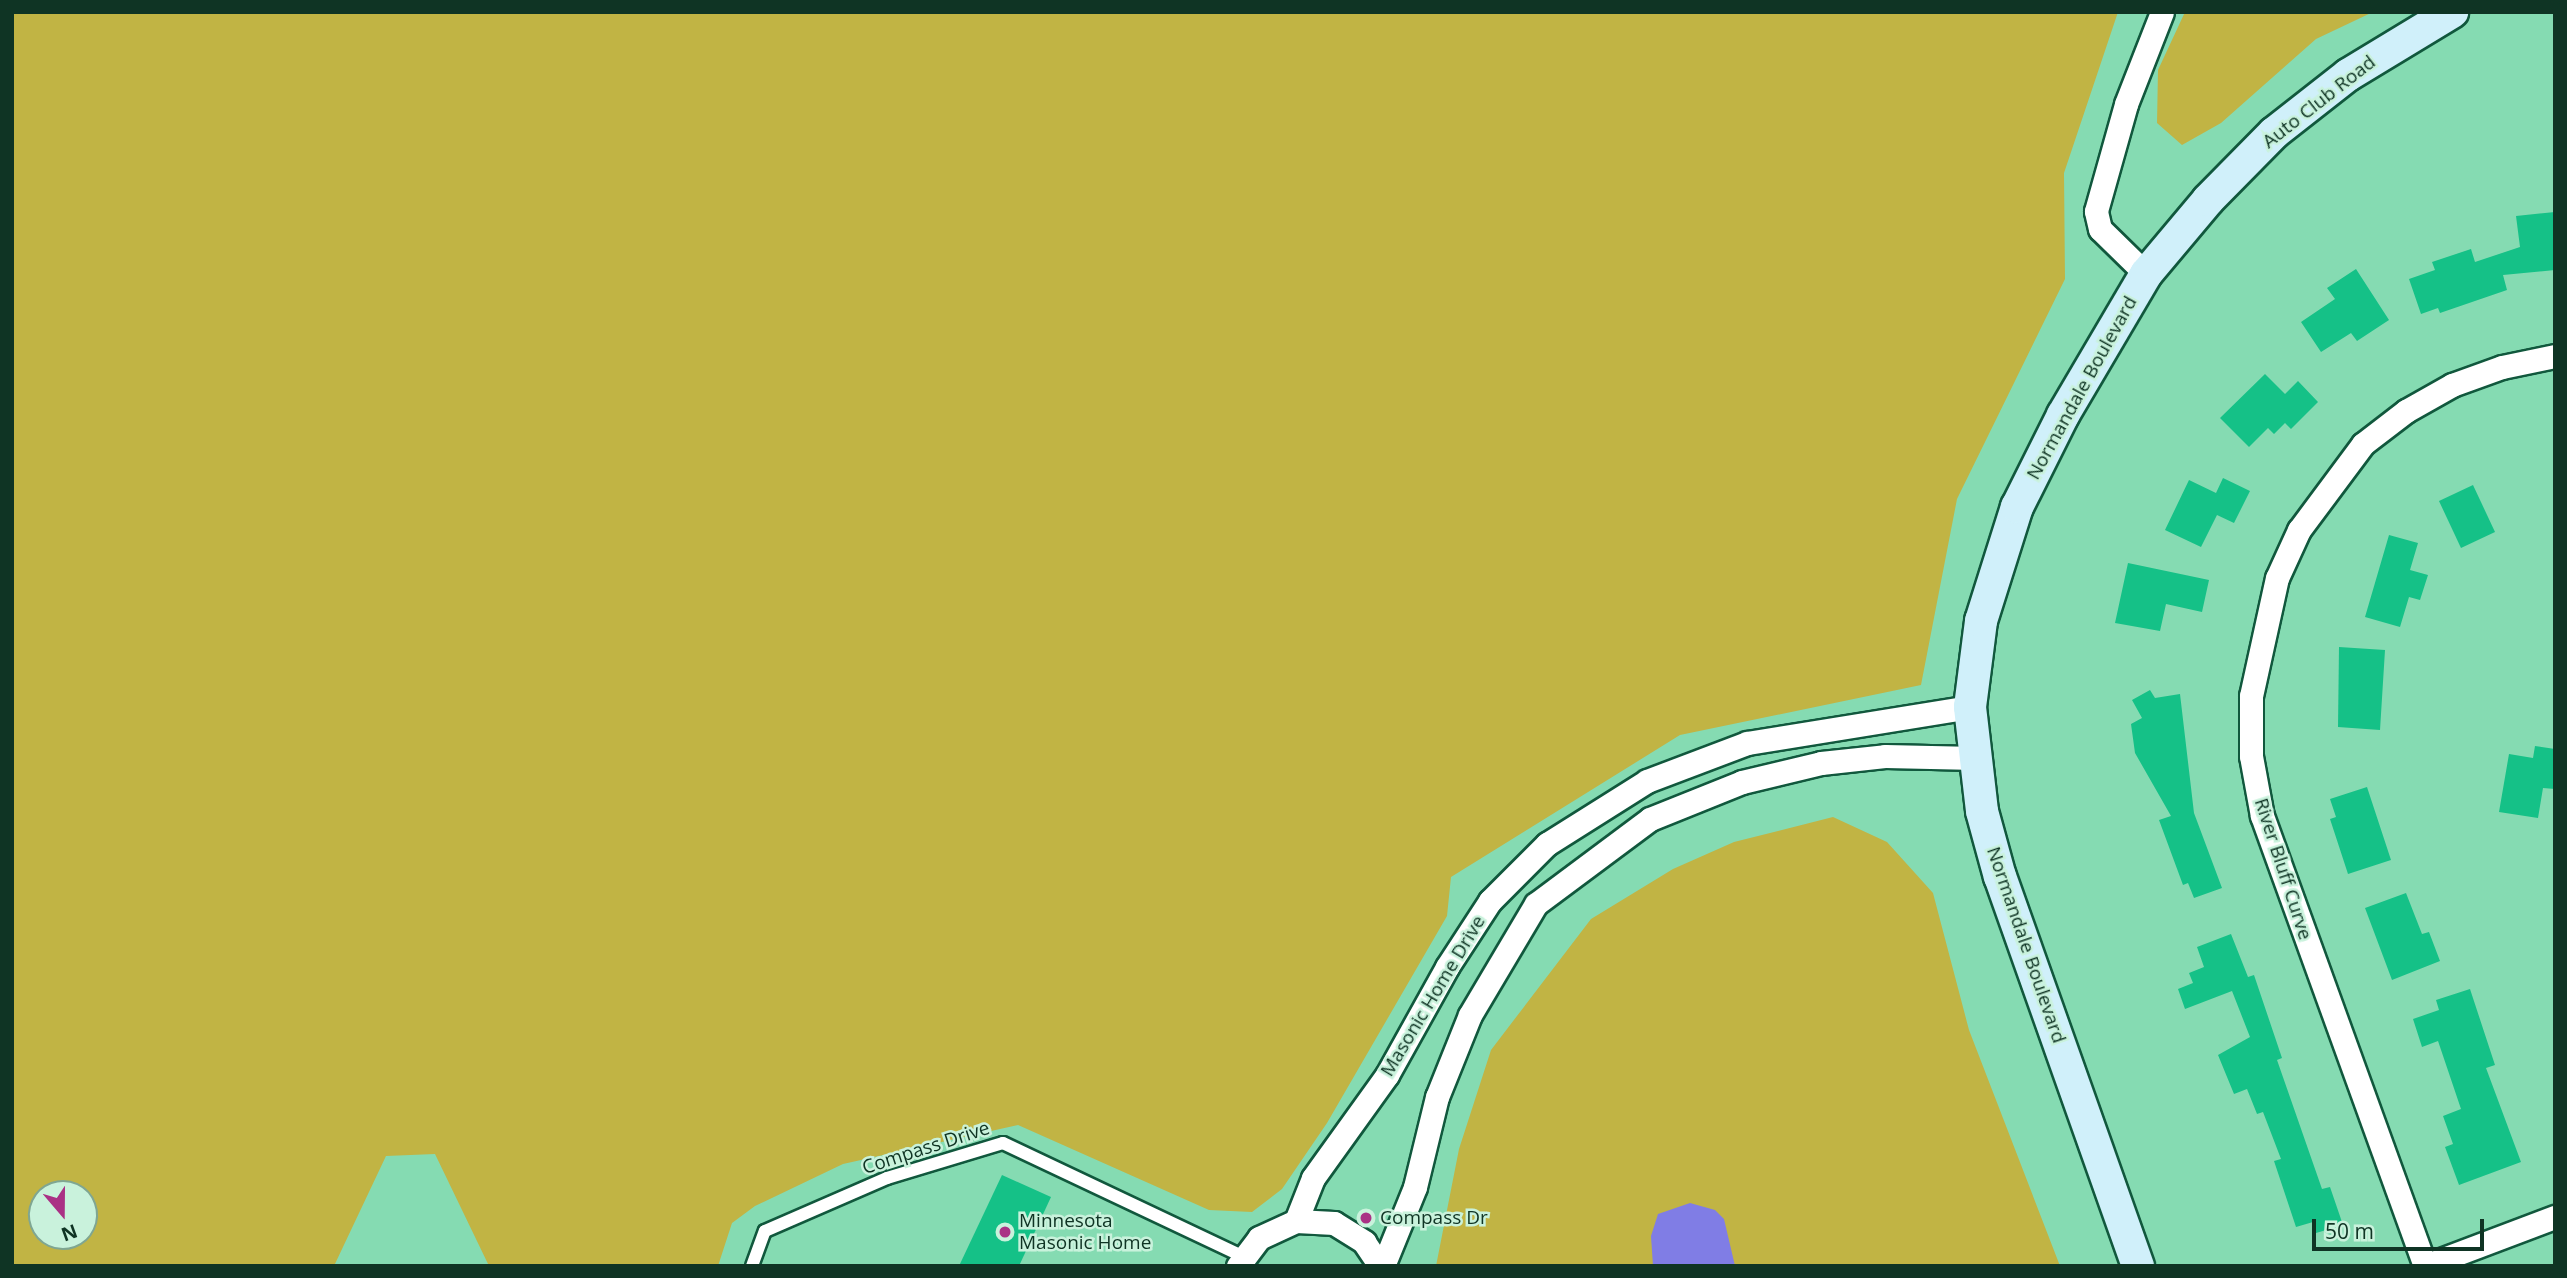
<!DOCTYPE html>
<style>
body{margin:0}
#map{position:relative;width:2567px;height:1278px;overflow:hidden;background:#85dbb2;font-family:"Open Sans",sans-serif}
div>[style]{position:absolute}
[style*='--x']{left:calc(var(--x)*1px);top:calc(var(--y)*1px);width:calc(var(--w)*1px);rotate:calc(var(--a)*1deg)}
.green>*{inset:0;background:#c1b444}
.water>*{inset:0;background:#807de5}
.building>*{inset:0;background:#15c187}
.roads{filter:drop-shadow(2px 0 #11583d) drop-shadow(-2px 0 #11583d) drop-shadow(0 2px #11583d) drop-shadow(0 -2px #11583d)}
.lane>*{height:12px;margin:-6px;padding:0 6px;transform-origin:6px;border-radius:6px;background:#fff}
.street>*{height:23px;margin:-11.5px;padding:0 11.5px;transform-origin:11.5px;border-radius:11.5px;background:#fff}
.secondary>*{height:32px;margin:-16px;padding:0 16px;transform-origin:16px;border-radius:16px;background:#d0f0fa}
.dots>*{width:19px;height:19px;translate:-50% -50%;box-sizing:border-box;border:4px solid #c9f2dc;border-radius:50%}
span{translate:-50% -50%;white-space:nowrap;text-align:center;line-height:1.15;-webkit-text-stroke:5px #c9f2dc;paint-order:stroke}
.street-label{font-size:19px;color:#0f3424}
.poi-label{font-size:19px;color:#0f3424}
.left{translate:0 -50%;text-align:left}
.frame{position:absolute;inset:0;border:14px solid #0f3424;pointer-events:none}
.north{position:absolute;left:28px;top:1180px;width:70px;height:70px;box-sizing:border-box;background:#c9f2dc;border:2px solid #7fa692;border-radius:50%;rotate:160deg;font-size:19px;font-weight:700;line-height:28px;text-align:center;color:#0f3424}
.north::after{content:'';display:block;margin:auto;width:24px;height:32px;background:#aa3185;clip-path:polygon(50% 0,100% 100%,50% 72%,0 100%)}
.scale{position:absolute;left:2312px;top:1219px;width:172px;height:32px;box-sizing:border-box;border:4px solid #0f3424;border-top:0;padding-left:9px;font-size:21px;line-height:24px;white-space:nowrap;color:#0f3424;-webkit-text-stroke:5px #c9f2dc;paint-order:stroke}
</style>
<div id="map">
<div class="green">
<i style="clip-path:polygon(evenodd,12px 12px,2118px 12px,2064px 173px,2065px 279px,1957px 499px,1921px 685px,1680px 735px,1451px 877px,1447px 916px,1327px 1123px,1282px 1189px,1252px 1212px,1209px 1210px,1018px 1125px,843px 1164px,755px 1206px,732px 1223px,718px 1266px,489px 1266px,435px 1154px,386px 1156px,334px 1266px,12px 1266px,12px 12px,42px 1194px,84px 1194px,84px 1236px,42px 1236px,42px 1194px)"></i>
<i style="clip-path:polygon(2185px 12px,2373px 12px,2316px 39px,2221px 123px,2182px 145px,2157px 123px,2158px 70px)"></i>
<i style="clip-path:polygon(1833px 817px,1887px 842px,1933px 893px,1969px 1030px,2060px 1266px,1436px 1266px,1459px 1149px,1491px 1050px,1591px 919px,1673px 869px,1734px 842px)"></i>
</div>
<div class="water">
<i style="clip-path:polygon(1690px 1203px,1715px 1210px,1724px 1219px,1735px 1266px,1653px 1266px,1651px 1236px,1658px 1214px)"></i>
</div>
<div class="building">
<i style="clip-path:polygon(2555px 212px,2555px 270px,2503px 275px,2507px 290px,2440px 313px,2438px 308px,2421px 314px,2409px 279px,2435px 270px,2432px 262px,2471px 249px,2475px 262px,2520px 247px,2516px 216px)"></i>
<i style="clip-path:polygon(2356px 269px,2389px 320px,2357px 341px,2351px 333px,2321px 352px,2301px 322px,2335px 299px,2327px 288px)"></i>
<i style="clip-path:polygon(2265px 374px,2285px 394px,2298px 381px,2318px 402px,2291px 429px,2285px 423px,2274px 434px,2268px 428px,2249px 447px,2220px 418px)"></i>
<i style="clip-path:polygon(2223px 478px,2250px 491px,2234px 523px,2217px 515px,2201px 547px,2165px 530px,2189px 480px,2216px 493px)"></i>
<i style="clip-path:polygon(2473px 485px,2495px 532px,2461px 548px,2439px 501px)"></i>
<i style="clip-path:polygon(2389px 535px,2418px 543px,2410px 570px,2428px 575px,2420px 600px,2409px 597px,2400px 627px,2365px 617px)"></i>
<i style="clip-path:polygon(2128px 563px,2209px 580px,2202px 612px,2166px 604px,2160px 631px,2115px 623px)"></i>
<i style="clip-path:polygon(2339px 647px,2385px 650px,2380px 730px,2338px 727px)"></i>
<i style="clip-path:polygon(2150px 690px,2155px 698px,2180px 694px,2194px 813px,2222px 888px,2194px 898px,2188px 883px,2183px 885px,2159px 820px,2171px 816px,2135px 753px,2131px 724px,2142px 718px,2132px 700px)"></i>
<i style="clip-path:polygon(2535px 746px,2555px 749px,2555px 789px,2543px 788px,2538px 818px,2499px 812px,2509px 754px,2533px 758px)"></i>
<i style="clip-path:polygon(2367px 787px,2391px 860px,2348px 874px,2330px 819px,2336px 817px,2330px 799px)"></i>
<i style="clip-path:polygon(2406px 893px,2422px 934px,2429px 932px,2440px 961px,2392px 980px,2365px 908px)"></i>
<i style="clip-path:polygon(2231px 934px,2248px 977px,2254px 975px,2282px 1058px,2277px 1060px,2322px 1189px,2330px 1187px,2343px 1225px,2316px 1233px,2313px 1222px,2296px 1227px,2274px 1161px,2281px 1159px,2263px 1112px,2257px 1114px,2247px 1089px,2234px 1094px,2218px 1055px,2250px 1037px,2232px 991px,2185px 1009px,2178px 989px,2193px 983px,2189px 973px,2204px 967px,2197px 947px)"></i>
<i style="clip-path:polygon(2470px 989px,2495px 1065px,2486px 1068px,2521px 1162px,2459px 1185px,2445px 1147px,2453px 1144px,2443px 1116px,2461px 1109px,2438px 1041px,2422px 1047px,2413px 1019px,2439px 1010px,2436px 1000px)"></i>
<i style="clip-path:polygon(1002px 1175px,1051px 1197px,1019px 1266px,959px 1266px)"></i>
</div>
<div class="roads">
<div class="lane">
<i style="--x:752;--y:1266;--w:37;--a:-70"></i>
<i style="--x:765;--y:1231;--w:133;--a:-23.5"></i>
<i style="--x:887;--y:1178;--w:121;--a:-16.8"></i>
<i style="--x:1003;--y:1143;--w:267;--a:25.3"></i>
</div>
<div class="street">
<i style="--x:2146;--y:274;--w:64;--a:-135.6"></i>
<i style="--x:2100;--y:229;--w:18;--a:-103"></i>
<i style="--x:2096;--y:211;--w:111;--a:-74.3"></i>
<i style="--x:2126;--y:104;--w:99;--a:-68.6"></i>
<i style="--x:1296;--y:1221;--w:46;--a:-68.4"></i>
<i style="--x:1313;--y:1178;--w:127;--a:-54.3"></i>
<i style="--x:1387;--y:1075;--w:124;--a:-60.9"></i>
<i style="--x:1447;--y:967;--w:79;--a:-56.9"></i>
<i style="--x:1490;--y:901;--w:81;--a:-45"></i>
<i style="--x:1547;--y:844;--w:118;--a:-32.2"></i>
<i style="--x:1647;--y:781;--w:107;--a:-20.8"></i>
<i style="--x:1747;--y:743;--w:226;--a:-9.2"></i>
<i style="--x:1238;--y:1266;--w:35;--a:-53"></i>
<i style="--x:1259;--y:1238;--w:41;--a:-24.7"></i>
<i style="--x:1296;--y:1221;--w:38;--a:3"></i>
<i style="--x:1334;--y:1223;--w:36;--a:32"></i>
<i style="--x:1364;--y:1242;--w:29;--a:56"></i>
<i style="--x:1383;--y:1266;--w:85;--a:-67.9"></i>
<i style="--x:1415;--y:1187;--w:93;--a:-76.3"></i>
<i style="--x:1437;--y:1097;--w:88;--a:-68.1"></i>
<i style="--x:1470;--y:1015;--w:129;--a:-59.3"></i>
<i style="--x:1536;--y:904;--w:142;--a:-36.7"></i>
<i style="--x:1650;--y:819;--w:99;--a:-21.9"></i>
<i style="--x:1742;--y:782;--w:81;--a:-13.5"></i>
<i style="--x:1821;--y:763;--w:64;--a:-6.2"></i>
<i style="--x:1885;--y:756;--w:91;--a:1.3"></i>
<i style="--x:2425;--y:1266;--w:479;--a:-109.9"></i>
<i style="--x:2262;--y:816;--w:61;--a:-100.4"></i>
<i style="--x:2251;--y:756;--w:60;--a:-90"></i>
<i style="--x:2251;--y:696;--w:121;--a:-77.6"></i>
<i style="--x:2277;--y:578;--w:53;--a:-65.4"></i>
<i style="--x:2299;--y:530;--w:107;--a:-53.3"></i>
<i style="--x:2363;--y:444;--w:54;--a:-37.5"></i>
<i style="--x:2406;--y:411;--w:53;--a:-29.5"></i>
<i style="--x:2452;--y:385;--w:53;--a:-19.8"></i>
<i style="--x:2502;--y:367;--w:54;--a:-11.7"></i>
<i style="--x:2425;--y:1266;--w:139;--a:-20.7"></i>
</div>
<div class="secondary">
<i style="--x:2138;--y:1266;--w:413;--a:-109.5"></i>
<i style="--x:2000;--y:877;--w:68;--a:-105.3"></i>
<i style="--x:1982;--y:811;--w:105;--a:-96.6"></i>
<i style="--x:1970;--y:707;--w:87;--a:-82.7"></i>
<i style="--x:1981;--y:621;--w:120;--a:-72.5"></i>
<i style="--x:2017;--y:507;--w:103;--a:-63.4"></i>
<i style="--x:2063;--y:415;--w:164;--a:-59.5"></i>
<i style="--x:2146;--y:274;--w:97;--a:-50"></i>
<i style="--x:2208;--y:200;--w:94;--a:-45.4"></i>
<i style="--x:2274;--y:133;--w:94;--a:-38.1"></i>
<i style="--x:2348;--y:75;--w:122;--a:-31.2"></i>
</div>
</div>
<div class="dots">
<i style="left:1366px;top:1218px;background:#aa3185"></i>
<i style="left:1005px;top:1232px;background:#aa3185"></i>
</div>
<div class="street-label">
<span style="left:2319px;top:102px;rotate:-38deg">Auto Club Road</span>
<span style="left:2082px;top:388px;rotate:-61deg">Normandale Boulevard</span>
<span style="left:2283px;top:869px;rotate:72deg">River Bluff Curve</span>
<span style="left:2026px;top:945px;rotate:71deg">Normandale Boulevard</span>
<span style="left:1433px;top:996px;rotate:-59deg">Masonic Home Drive</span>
<span style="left:926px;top:1148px;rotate:-18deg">Compass Drive</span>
</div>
<div class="poi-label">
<span class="left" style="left:1380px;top:1218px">Compass Dr</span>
<span class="left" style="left:1019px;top:1232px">Minnesota<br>Masonic Home</span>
</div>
<div class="frame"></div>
<div class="north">N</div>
<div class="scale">50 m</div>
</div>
